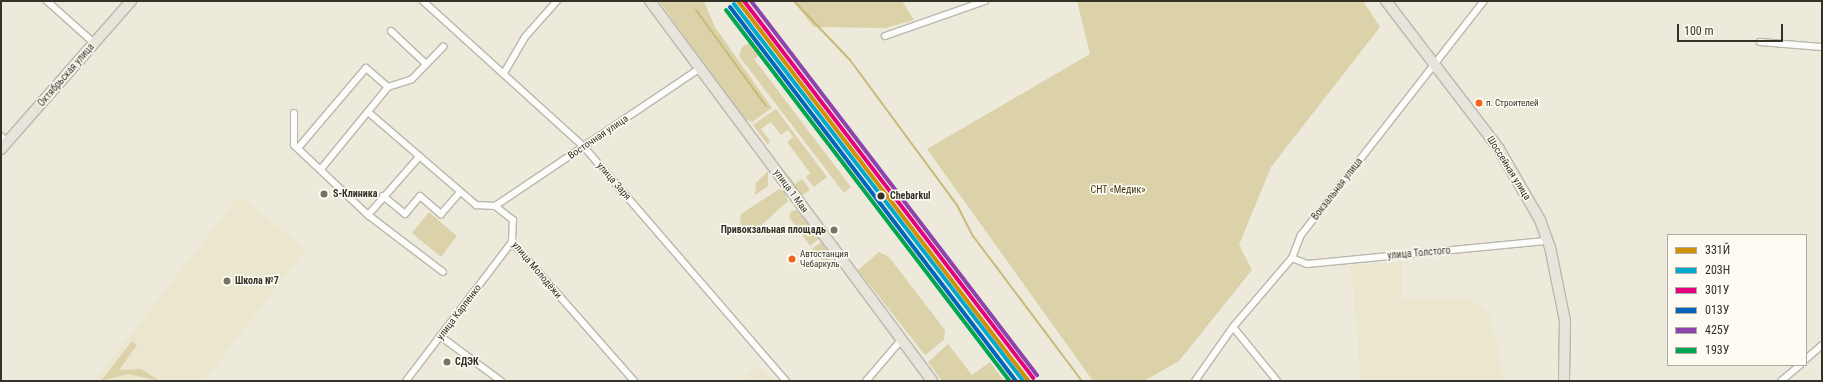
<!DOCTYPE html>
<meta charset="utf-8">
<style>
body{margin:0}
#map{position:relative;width:1823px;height:382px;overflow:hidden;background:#edeadc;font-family:"Roboto Condensed",sans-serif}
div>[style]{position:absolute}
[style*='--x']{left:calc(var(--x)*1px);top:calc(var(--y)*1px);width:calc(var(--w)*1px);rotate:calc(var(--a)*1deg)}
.built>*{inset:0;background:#ebe6ce}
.green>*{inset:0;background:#dbd2a9}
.stream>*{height:2px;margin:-1px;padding:0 1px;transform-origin:1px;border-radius:1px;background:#c9ba77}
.roads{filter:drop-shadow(1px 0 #bab8ad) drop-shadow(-1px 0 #bab8ad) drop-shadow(0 1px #bab8ad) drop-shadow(0 -1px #bab8ad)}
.street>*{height:6px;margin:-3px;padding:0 3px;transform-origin:3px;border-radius:3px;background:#fcfcfa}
.primary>*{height:10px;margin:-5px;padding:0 5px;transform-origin:5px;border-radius:5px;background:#e7e5db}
.rail-1>*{height:4px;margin:-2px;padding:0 2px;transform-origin:2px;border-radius:2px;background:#d08f08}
.rail-2>*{height:4px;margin:-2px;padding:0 2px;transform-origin:2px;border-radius:2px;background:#00a9ce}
.rail-3>*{height:4px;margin:-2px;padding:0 2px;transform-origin:2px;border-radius:2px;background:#e5007d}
.rail-4>*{height:4px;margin:-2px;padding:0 2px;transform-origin:2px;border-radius:2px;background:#0065bd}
.rail-5>*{height:4px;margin:-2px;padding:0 2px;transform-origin:2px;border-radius:2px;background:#8e44ad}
.rail-6>*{height:4px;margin:-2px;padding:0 2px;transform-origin:2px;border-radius:2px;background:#00a651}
.dots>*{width:11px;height:11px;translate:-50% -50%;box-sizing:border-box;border:2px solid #fefcf2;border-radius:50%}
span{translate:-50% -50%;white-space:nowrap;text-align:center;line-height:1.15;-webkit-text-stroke:3px #fefcf2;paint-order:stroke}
.bus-label{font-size:9px;color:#343128}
.left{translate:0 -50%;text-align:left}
.street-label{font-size:10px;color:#343128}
.park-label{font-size:10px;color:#423a14}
.poi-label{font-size:10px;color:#343128;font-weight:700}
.right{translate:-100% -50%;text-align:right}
.stop-label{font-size:10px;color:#343128;font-weight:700}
.frame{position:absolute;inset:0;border:2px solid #343128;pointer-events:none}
.legend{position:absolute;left:1667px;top:234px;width:140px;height:132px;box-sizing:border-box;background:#fefcf2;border:1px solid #adaba1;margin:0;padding:5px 7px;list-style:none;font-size:12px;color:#343128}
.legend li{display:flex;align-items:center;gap:8px;height:20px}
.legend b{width:20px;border:1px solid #adaba1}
.scale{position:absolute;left:1677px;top:24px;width:106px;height:18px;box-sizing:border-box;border:2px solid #343128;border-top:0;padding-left:5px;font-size:12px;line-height:14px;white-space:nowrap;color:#343128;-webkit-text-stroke:3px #fefcf2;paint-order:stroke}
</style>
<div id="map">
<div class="built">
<i style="clip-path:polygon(239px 196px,306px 249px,204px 381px,94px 381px)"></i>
<i style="clip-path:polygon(1403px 262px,1402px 300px,1467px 297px,1489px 314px,1505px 381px,1361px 381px,1351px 265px)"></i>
<i style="clip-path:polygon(756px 365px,776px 381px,743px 381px)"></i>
</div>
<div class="green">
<i style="clip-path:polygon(659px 1px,704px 1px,715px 27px,772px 108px,752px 122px,743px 118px)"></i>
<i style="clip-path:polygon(793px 1px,902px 1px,914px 20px,886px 28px,814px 27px)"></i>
<i style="clip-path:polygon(1077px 1px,1363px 1px,1380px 27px,1271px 167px,1239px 245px,1252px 270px,1179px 361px,1144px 381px,1093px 381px,927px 149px,1090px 54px)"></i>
<i style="clip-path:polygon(749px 43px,759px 56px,754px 59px,851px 187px,844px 193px,739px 56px,742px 47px)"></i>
<i style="clip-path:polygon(776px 109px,827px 177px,814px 187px,806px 177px,810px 173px,787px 142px,793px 137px,788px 130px,781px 135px,771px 122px,761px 129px,770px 141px,768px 145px,753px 125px)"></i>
<i style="clip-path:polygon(778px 163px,795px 184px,802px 179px,810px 190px,801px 196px)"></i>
<i style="clip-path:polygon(768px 171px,768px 186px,755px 195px,756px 183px)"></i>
<i style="clip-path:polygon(779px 189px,784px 191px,788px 201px,757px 229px,745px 230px,740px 223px,741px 214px)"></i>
<i style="clip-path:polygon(798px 210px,819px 239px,810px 246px,789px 217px,791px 211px)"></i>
<i style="clip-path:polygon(429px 212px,457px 236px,441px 257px,412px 233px)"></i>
<i style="clip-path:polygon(821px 242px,833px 258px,827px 265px,812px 249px)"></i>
<i style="clip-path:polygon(879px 252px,889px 257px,945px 330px,944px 340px,925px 355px,858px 270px)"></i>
<i style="clip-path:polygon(132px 341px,137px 345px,119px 370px,141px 369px,160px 381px,128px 374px,101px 381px)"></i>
<i style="clip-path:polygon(948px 344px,972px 375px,990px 362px,1004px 381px,942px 381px,928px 362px)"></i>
</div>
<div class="stream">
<i style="--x:794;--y:1;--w:81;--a:46.5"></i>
<i style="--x:850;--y:60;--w:180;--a:53.6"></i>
<i style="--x:957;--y:205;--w:35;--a:63"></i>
<i style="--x:973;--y:236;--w:181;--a:53.1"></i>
<i style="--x:696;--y:10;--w:119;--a:53.9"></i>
</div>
<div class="roads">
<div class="street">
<i style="--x:47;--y:1;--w:63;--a:41.8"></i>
<i style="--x:423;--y:1;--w:217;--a:42.2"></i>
<i style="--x:584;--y:147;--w:309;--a:49.2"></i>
<i style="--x:391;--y:31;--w:48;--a:43.3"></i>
<i style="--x:885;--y:36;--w:106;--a:-19.3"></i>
<i style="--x:1760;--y:42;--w:62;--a:4.6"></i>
<i style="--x:504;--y:73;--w:42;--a:-59.7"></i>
<i style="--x:525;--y:37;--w:48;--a:-48.4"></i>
<i style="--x:368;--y:112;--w:143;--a:40.7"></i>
<i style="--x:476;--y:205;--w:19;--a:3"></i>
<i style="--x:495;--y:206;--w:23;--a:38"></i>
<i style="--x:513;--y:220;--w:22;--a:93"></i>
<i style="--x:512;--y:242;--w:185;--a:48.7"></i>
<i style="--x:294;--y:113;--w:32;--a:90"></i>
<i style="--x:294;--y:145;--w:102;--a:43.4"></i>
<i style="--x:368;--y:215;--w:94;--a:37.2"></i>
<i style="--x:1;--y:136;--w:8;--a:45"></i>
<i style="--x:298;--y:148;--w:105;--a:-49.6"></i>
<i style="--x:366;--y:68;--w:29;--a:41"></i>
<i style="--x:321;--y:169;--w:106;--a:-50.7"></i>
<i style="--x:388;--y:87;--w:25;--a:-18"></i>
<i style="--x:412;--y:79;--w:45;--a:-45.9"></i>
<i style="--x:383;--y:196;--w:28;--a:39"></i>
<i style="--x:405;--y:214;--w:23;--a:-50"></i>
<i style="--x:420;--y:196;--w:28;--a:41"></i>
<i style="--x:441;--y:214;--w:29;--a:-49"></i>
<i style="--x:495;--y:206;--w:247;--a:-33.9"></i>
<i style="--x:368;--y:215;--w:77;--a:-48.7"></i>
<i style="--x:1292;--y:258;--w:16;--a:22"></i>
<i style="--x:1307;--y:264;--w:242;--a:-5.5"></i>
<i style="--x:1233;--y:327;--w:70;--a:50.8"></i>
<i style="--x:440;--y:336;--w:76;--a:36.4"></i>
<i style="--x:1806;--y:359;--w:21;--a:-41"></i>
<i style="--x:406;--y:381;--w:175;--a:-52.7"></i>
<i style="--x:866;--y:381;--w:55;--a:-49.4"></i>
<i style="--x:1195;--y:381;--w:66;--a:-54.9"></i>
<i style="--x:1233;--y:327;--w:91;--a:-49.5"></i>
<i style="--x:1292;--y:258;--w:25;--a:-69"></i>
<i style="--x:1301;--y:235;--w:297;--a:-52"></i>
<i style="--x:1781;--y:381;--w:25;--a:-40"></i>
</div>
<div class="primary">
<i style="--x:650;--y:1;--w:473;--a:53.4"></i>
<i style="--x:1386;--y:1;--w:186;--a:52.6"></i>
<i style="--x:1499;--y:149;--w:82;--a:60"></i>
<i style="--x:1540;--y:220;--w:29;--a:70"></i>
<i style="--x:1550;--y:247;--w:76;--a:78.5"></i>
<i style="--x:1565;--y:321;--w:60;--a:91"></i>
<i style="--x:1;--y:149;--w:197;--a:-48.7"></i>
</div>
</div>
<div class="rail-1">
<i style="--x:738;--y:1;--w:479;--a:52.6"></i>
</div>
<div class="rail-2">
<i style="--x:734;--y:4;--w:475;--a:52.5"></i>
</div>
<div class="rail-3">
<i style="--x:744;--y:1;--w:475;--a:52.5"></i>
</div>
<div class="rail-4">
<i style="--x:730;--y:7;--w:471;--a:52.6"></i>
</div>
<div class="rail-5">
<i style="--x:751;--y:1;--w:471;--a:52.6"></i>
</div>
<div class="rail-6">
<i style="--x:726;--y:10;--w:467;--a:52.6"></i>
</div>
<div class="dots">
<i style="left:1479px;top:103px;background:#f26522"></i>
<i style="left:324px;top:194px;background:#757267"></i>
<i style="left:881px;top:196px;background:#343128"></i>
<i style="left:834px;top:230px;background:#757267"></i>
<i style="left:792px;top:259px;background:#f26522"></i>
<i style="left:227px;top:281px;background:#757267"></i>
<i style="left:447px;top:362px;background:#757267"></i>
</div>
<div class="bus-label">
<span class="left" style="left:1486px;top:103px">п. Строителей</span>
<span class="left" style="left:800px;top:259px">Автостанция<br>Чебаркуль</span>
</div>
<div class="street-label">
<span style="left:66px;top:75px;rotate:-49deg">Октябрьская улица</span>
<span style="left:598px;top:137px;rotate:-34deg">Восточная улица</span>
<span style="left:1509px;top:168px;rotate:58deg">Шоссейная улица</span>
<span style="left:614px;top:181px;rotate:49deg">улица Заря</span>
<span style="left:1337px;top:189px;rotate:-52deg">Вокзальная улица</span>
<span style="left:791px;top:191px;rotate:54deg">улица 1 Мая</span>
<span style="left:1419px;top:253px;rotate:-5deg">улица Толстого</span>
<span style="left:537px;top:270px;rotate:50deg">улица Молодёжи</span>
<span style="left:459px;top:312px;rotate:-53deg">улица Карпенко</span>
</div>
<div class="park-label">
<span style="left:1118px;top:190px">СНТ «Медик»</span>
</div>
<div class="poi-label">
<span class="left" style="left:333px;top:194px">S-Клиника</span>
<span class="right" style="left:826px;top:230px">Привокзальная площадь</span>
<span class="left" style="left:235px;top:281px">Школа №7</span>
<span class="left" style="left:455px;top:362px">СДЭК</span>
</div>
<div class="stop-label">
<span class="left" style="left:890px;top:196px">Chebarkul</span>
</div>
<div class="frame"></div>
<ul class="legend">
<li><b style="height:5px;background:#d08f08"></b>331Й</li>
<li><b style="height:5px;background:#00a9ce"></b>203Н</li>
<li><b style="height:5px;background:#e5007d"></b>301У</li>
<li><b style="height:5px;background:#0065bd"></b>013У</li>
<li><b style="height:5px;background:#8e44ad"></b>425У</li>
<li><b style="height:5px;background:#00a651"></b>193У</li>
</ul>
<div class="scale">100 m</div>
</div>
